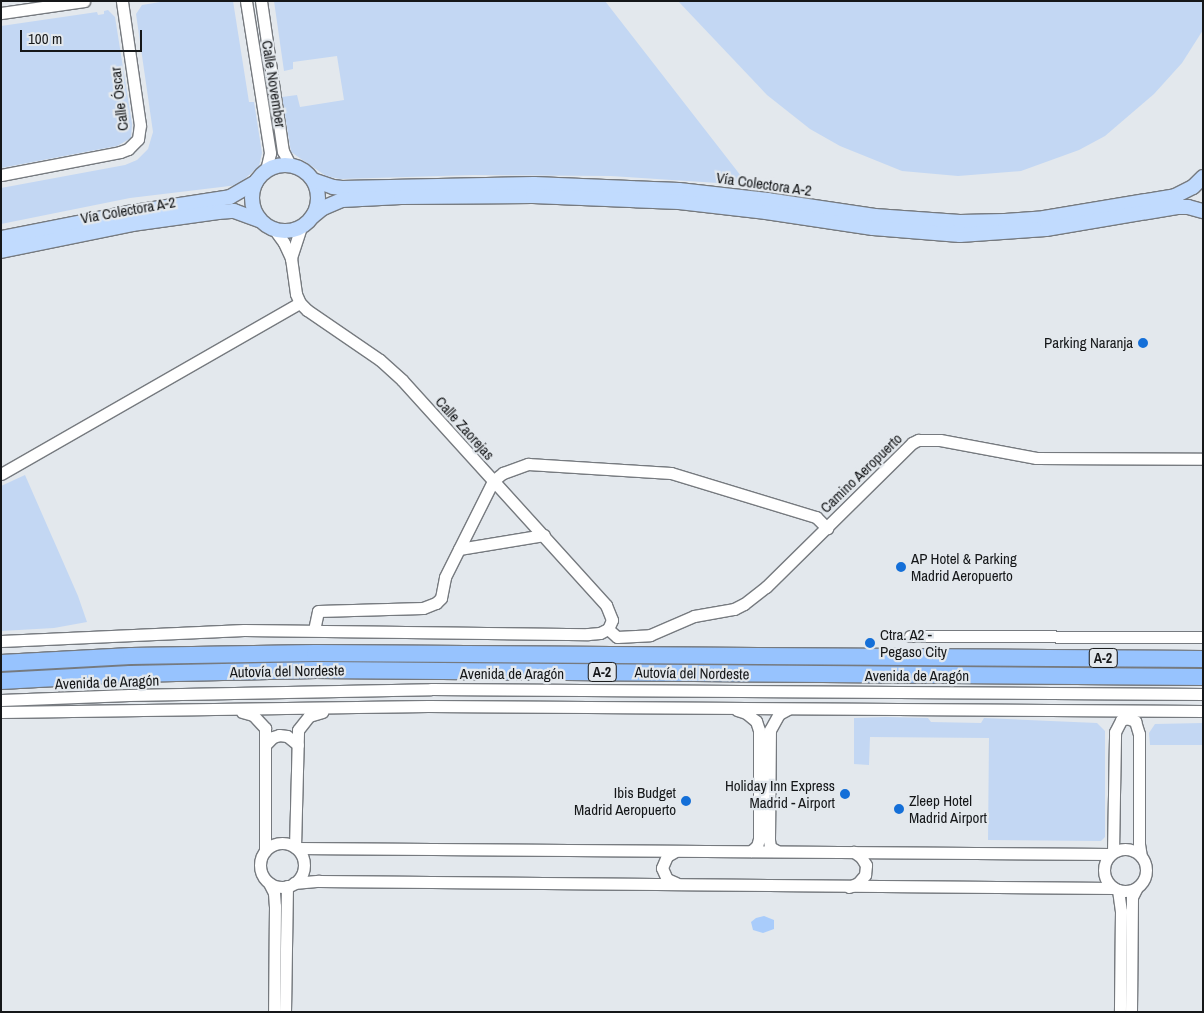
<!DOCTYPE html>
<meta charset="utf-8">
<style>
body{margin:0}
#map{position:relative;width:1204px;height:1013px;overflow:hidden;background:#e3e8ed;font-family:"Archivo Narrow",sans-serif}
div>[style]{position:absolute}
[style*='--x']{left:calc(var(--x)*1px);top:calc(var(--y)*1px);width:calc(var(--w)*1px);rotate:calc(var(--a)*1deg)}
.green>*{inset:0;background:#c3d7f3}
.water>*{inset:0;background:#a9ccfb}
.roads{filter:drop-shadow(1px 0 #767a7f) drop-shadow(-1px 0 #767a7f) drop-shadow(0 1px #767a7f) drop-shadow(0 -1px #767a7f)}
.minor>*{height:11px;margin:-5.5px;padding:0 5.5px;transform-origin:5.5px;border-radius:5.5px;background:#fff}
.minor>.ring{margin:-5.5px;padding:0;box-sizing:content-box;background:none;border:11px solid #fff;border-radius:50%}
.major>*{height:14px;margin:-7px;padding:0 7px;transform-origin:7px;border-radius:7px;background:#c1dbfe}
.major>.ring{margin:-7px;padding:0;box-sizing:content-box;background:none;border:14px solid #c1dbfe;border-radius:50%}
.highway>*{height:16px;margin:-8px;padding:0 8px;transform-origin:8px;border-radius:8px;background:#97c3fe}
.dots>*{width:14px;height:14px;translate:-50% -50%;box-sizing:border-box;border:2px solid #e3e8ed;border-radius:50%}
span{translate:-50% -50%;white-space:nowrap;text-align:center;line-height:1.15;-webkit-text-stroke:4.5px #e3e8ed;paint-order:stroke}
.shield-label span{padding:1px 4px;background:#e3e8ed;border:1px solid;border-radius:4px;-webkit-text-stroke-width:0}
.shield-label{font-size:14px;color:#151719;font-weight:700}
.street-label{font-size:15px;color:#151719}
.poi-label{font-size:15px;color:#151719}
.right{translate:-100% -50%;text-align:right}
.left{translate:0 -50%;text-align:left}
.frame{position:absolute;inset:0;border:2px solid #151719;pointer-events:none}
.scale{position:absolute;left:20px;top:30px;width:122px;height:22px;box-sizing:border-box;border:2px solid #151719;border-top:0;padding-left:6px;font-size:15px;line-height:18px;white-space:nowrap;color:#151719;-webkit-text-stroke:4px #e3e8ed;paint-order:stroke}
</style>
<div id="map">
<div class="green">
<i style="clip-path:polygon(166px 1px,233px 1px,249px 102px,254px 102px,262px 153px,259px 166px,238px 185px,130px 198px,1px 224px,1px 188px,125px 165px,137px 160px,148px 149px,153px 132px,136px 14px,142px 5px)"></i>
<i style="clip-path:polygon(274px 1px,605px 1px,748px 185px,611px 176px,473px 175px,340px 179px,326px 176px,291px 152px,282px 97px,297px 95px,300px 107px,344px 100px,337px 56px,293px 62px,293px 69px,284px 71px)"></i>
<i style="clip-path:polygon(678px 1px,1203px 1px,1203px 30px,1182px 63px,1154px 94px,1105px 136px,1079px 150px,1021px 171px,958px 176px,902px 171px,840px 146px,810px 129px,767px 95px)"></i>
<i style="clip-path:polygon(108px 10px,115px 17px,132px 124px,131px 138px,117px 146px,1px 168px,1px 26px,97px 12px,98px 15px,104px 14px,104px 11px)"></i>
<i style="clip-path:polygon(25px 475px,78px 596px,87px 622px,54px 628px,1px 631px,1px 486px)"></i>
<i style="clip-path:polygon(886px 717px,928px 718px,931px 722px,981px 723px,984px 718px,1097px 723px,1105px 731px,1105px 837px,1101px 841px,988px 840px,989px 738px,870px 737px,869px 765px,854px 764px,854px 718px)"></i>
<i style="clip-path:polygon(1203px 723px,1203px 745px,1150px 745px,1149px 733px,1155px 724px)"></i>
</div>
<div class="water">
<i style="clip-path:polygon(764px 916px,774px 920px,774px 929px,763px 933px,753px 930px,751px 922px,756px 918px)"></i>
</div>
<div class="roads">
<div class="minor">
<i style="--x:246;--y:1;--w:154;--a:81"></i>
<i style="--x:270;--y:153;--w:18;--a:103"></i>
<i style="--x:261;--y:1;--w:152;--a:81.7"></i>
<i style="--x:283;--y:151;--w:16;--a:63"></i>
<i style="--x:1;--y:13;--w:84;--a:-8.2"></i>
<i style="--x:1;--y:175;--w:121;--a:-10.9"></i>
<i style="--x:120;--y:152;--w:9;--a:-21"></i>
<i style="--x:128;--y:149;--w:14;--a:-45"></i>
<i style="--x:138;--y:139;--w:14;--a:-82"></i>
<i style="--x:140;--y:125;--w:125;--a:-98.3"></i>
<i style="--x:301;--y:227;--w:33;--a:108"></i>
<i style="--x:291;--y:258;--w:36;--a:82"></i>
<i style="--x:296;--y:294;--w:10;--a:66"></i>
<i style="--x:300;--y:303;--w:10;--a:45"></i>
<i style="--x:307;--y:310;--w:88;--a:34.4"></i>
<i style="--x:380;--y:360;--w:30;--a:42"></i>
<i style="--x:402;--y:380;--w:304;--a:47.8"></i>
<i style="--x:606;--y:605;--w:16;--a:68"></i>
<i style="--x:612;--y:620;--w:10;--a:114"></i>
<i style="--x:274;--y:229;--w:17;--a:54"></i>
<i style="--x:284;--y:243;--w:17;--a:65"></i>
<i style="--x:1;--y:474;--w:344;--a:-29.8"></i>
<i style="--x:459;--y:549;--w:86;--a:-9.4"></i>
<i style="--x:608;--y:629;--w:12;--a:42"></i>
<i style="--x:617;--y:637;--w:33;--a:-3"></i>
<i style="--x:650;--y:635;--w:48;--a:-23.4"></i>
<i style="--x:694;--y:616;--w:41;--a:-9.9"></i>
<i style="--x:734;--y:609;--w:11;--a:-27"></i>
<i style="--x:744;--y:604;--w:28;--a:-38"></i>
<i style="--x:766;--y:587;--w:205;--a:-44.6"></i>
<i style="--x:912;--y:443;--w:7;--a:-27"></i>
<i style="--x:918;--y:440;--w:22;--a:0"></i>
<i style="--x:940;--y:440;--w:98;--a:10.6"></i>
<i style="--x:1036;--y:458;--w:167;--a:0.3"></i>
<i style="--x:314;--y:630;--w:19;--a:-78"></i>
<i style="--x:318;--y:611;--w:105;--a:-1.6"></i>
<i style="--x:423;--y:608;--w:14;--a:-21"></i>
<i style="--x:436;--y:603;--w:7;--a:-45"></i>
<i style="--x:441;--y:598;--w:21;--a:-79"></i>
<i style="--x:445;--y:577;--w:107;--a:-63.4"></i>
<i style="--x:493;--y:481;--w:13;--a:-39"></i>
<i style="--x:503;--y:473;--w:27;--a:-20"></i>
<i style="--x:528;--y:464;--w:143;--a:3.6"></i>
<i style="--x:671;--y:473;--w:152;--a:16.9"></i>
<i style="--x:816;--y:517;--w:16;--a:45"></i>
<i style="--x:910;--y:636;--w:293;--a:0.2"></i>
<i style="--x:1;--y:641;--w:243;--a:-2.6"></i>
<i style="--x:244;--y:630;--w:344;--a:0.7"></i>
<i style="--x:588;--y:634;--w:12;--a:-5"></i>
<i style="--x:600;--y:633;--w:9;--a:-27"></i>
<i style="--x:1;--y:700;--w:128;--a:-2.2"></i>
<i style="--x:129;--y:695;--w:302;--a:-1.1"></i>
<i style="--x:431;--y:689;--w:772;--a:0.37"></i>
<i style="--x:737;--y:710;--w:9;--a:18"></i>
<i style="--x:746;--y:713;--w:13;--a:39"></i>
<i style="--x:756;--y:721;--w:9;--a:72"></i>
<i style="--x:759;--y:730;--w:109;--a:90"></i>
<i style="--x:759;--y:839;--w:7;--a:106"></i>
<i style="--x:757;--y:846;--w:8;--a:140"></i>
<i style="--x:1;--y:712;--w:427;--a:-0.8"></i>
<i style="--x:428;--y:706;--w:775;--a:0.37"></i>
<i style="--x:242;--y:712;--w:11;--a:15"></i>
<i style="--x:253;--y:715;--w:18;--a:47"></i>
<i style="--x:265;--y:728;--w:123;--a:90"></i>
<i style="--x:265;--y:745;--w:11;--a:-45"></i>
<i style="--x:273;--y:737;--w:6;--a:-18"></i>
<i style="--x:279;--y:735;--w:8;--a:7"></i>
<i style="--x:287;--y:736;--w:14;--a:39"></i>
<i class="ring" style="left:260px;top:843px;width:33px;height:33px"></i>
<i style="--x:295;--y:847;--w:117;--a:-88.5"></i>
<i style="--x:298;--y:730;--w:18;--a:-52"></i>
<i style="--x:309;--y:716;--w:14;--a:-17"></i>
<i style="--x:296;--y:848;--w:814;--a:0.42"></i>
<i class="ring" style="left:1104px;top:849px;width:31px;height:31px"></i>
<i style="--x:777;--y:851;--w:8;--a:-150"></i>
<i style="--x:770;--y:847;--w:7;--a:-98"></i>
<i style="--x:769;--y:840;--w:110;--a:-89.5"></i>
<i style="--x:770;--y:730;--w:18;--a:-61"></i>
<i style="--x:779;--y:714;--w:10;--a:-29"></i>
<i style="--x:674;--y:852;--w:8;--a:150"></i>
<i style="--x:667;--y:856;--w:13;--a:113"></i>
<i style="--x:662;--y:868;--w:12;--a:66"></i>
<i style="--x:667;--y:879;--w:10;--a:24"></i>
<i style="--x:1113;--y:852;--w:120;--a:-89"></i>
<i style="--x:1115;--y:732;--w:13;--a:-63"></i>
<i style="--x:1121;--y:720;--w:6;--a:-18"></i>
<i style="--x:1127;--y:718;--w:9;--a:21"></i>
<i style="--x:1135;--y:721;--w:14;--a:73"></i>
<i style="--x:1139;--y:734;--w:110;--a:90"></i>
<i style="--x:1139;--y:844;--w:12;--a:81"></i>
<i style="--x:269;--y:883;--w:11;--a:63"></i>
<i style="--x:274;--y:893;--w:13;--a:86"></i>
<i style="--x:275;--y:906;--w:106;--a:90.5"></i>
<i style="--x:294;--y:883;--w:25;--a:-5"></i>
<i style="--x:319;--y:881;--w:795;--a:0.5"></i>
<i style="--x:849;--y:887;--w:10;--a:-24"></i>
<i style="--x:858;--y:883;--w:11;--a:-49"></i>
<i style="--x:865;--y:875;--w:10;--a:-84"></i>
<i style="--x:866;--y:865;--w:9;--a:-122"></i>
<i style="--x:861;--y:857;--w:9;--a:-144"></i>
<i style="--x:1118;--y:890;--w:21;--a:82"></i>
<i style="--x:1121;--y:911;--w:101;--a:90.6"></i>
<i style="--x:285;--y:1012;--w:126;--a:-89.1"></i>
<i style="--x:1131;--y:1012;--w:115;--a:-89.5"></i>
<i style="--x:1132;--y:897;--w:9;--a:-63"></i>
</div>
<div class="major">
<i class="ring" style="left:252px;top:165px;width:52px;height:52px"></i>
<i style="--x:313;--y:180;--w:21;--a:19"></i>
<i style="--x:333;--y:187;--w:9;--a:6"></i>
<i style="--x:342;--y:188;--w:192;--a:-1.2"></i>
<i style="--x:534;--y:184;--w:145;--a:2.4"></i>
<i style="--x:679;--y:190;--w:89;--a:6.5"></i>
<i style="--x:767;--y:200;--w:109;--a:8.4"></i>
<i style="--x:875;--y:216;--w:85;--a:4"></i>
<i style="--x:960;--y:222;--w:45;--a:-1.3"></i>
<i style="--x:1005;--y:221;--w:39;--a:-4"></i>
<i style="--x:1044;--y:218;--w:133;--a:-9.5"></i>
<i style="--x:1175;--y:196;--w:20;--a:-27"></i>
<i style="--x:1193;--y:187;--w:14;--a:-45"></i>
<i style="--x:313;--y:216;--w:13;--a:-39"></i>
<i style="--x:323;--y:208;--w:21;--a:-23"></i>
<i style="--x:342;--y:200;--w:59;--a:-2.9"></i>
<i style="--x:401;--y:197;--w:132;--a:-0.4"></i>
<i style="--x:533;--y:196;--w:146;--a:2.4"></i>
<i style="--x:679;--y:202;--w:88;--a:6.6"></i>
<i style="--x:766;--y:212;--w:108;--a:8.5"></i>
<i style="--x:873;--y:228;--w:87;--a:4.6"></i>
<i style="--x:960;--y:235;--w:86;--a:-4"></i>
<i style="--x:1046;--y:229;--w:133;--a:-9.5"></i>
<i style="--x:1177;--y:207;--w:11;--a:0"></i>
<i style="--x:1188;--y:207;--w:16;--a:15"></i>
<i style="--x:1;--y:238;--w:129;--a:-11.1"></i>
<i style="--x:128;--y:213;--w:103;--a:-8.9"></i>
<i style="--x:230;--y:197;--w:30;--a:-30"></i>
<i style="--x:1;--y:251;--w:134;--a:-11.6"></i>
<i style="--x:132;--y:224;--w:87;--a:-7.9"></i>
<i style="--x:218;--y:212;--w:16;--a:-4"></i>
<i style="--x:234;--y:211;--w:27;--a:20"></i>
</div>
<div class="highway">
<i style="--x:1;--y:663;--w:130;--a:-3.1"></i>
<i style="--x:131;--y:656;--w:184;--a:-0.9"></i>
<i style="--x:315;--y:653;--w:888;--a:0.39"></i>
<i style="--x:1;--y:681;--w:129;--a:-3.1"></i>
<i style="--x:130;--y:674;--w:186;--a:-1.2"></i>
<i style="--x:316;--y:670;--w:887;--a:0.45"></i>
</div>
</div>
<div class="dots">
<i style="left:1143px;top:343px;background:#146fd8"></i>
<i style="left:901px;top:567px;background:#146fd8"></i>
<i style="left:870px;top:643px;background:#146fd8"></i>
<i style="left:845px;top:794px;background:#146fd8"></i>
<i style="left:686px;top:801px;background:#146fd8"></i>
<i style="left:899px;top:809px;background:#146fd8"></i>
</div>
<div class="shield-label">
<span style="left:1103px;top:658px">A-2</span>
<span style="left:602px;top:672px">A-2</span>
</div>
<div class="street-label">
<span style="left:274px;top:84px;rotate:81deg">Calle November</span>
<span style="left:119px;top:99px;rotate:-97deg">Calle Óscar</span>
<span style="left:764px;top:184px;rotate:8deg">Vía Colectora A-2</span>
<span style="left:128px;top:210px;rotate:-10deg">Vía Colectora A-2</span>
<span style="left:465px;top:428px;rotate:48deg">Calle Zaorejas</span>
<span style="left:861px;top:473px;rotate:-44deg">Camino Aeropuerto</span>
<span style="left:287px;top:671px;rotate:-1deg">Autovía del Nordeste</span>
<span style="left:692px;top:673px;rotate:1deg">Autovía del Nordeste</span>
<span style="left:512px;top:674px">Avenida de Aragón</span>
<span style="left:917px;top:676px">Avenida de Aragón</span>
<span style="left:107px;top:682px;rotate:-2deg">Avenida de Aragón</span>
</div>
<div class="poi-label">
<span class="right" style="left:1133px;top:343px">Parking Naranja</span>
<span class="left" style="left:911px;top:567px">AP Hotel &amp; Parking<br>Madrid Aeropuerto</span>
<span class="left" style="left:880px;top:643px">Ctra. A2 -<br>Pegaso City</span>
<span class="right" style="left:835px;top:794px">Holiday Inn Express<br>Madrid - Airport</span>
<span class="right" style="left:676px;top:801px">Ibis Budget<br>Madrid Aeropuerto</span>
<span class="left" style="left:909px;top:809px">Zleep Hotel<br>Madrid Airport</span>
</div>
<div class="frame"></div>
<div class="scale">100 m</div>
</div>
